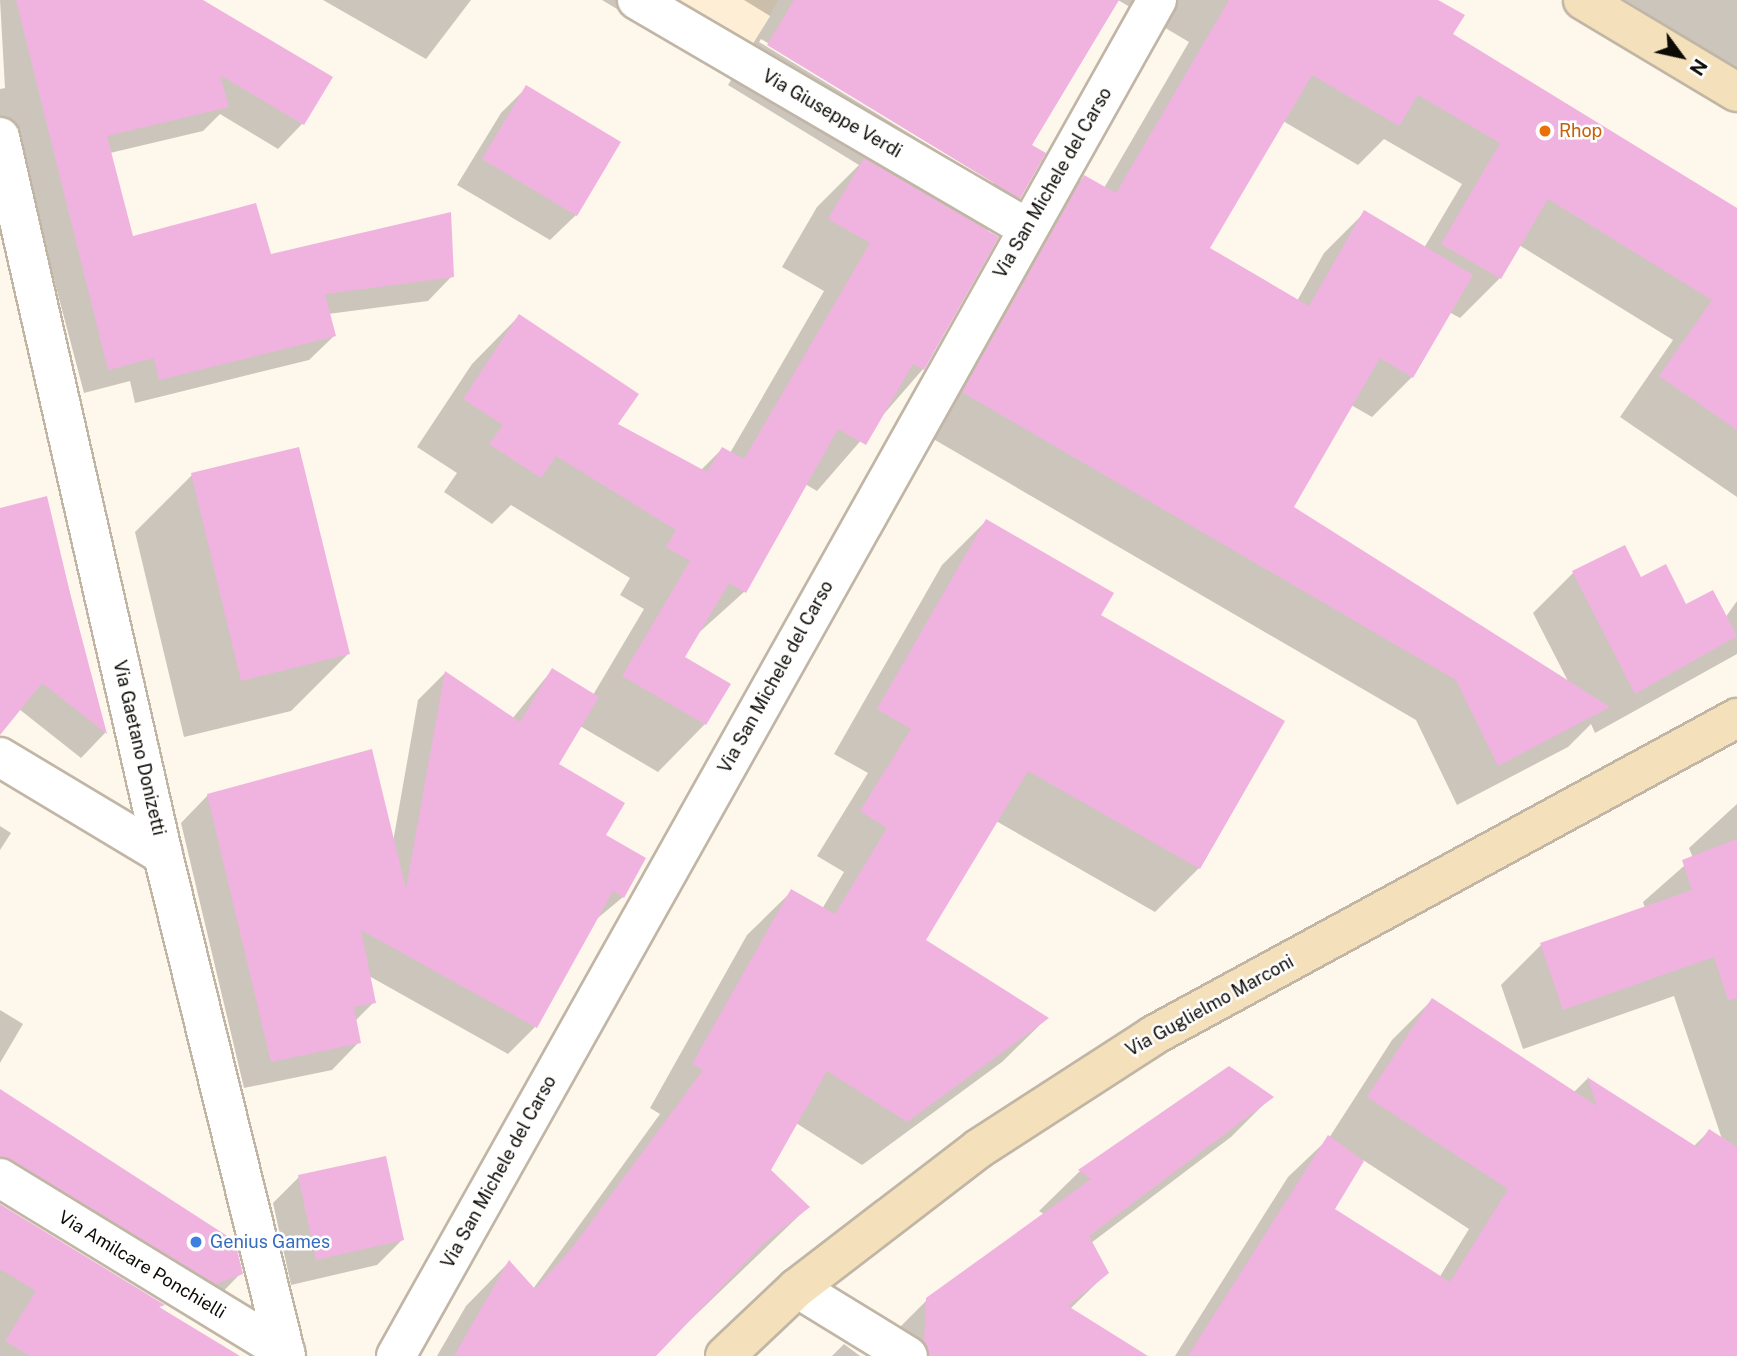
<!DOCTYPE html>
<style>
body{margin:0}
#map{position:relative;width:1737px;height:1356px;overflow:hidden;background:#fef7ec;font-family:"Public Sans",sans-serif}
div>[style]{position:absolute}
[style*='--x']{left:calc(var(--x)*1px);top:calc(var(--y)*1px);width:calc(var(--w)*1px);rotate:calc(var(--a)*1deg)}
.built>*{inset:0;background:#feeed5}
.shadow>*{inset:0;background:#0003}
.building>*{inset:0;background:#f0b3e0}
.roads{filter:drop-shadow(2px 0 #c1b6a5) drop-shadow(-2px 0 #c1b6a5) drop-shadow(0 2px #c1b6a5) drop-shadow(0 -2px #c1b6a5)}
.street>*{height:38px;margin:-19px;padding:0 19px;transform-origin:19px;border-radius:19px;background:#fff}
.secondary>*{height:38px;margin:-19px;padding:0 19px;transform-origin:19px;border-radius:19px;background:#f4e1bc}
.dots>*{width:19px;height:19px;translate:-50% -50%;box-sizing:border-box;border:4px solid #fff;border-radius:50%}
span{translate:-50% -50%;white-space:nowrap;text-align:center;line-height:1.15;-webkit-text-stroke:5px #fff;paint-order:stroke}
.street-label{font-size:18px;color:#0e0b06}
.food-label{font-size:18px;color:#c56008}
.left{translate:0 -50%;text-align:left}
.shop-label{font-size:18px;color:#366cbe}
.north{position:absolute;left:1646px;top:21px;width:70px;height:70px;-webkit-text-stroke:5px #fff;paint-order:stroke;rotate:123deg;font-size:19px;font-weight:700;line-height:28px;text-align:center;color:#0e0b06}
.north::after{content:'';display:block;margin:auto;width:24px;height:32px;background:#0e0b06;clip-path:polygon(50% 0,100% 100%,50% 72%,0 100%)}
</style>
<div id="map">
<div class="built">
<i style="clip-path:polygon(670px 0,778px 0,751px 49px)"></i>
</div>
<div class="shadow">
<i style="clip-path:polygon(0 0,199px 0,331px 77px,302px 124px,278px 149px,220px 114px,203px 131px,110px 153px,132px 238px,452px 276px,428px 301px,328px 314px,334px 336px,309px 360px,135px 403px,130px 381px,84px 393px,46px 249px,20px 255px,0 169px,0 89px,5px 88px)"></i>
<i style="clip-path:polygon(323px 0,471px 0,426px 59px)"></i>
<i style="clip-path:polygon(602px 0,650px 0,632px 18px)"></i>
<i style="clip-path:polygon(evenodd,744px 0,1435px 0,1451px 35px,1737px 210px,1737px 497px,1620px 417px,1673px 340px,1519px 245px,1500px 278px,1460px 318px,1449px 312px,1412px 377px,1372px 417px,1351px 405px,1291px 508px,1569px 683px,1533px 613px,1573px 573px,1624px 547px,1640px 579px,1686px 606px,1725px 618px,1737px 601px,1737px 654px,1595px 733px,1591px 724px,1568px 747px,1457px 805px,1416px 720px,923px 433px,1044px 217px,1084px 177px,1104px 188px,1189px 42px,1118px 0,1029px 145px,1019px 198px,986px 231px,923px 369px,817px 491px,805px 484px,744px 592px,694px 637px,682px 657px,705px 724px,658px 772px,580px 726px,557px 765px,603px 836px,623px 897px,593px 922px,535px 1027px,508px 1054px,369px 976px,374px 1002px,355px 1021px,359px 1042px,332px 1070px,244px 1088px,181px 823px,208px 795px,393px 842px,418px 700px,445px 673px,512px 719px,552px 670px,593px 695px,644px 609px,620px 595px,630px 578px,511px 505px,492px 524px,444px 492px,457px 473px,417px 447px,472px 364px,519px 316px,616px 424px,700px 471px,722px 449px,730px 453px,824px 291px,782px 267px,817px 207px,859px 165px,728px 85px,770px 16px,744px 0,761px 39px,994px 181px,994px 185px,759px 42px,761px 39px,744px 0,1283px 121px,1358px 165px,1384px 139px,1462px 184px,1424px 248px,1365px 212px,1324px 253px,1297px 301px,1208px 249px,1283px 121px)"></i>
<i style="clip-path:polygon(1625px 0,1737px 0,1737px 67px,1736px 68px)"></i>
<i style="clip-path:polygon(527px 87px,576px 215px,550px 240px,457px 185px,501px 113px)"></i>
<i style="clip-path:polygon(192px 475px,348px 654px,291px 711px,184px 737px,135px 532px)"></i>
<i style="clip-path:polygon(46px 498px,105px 733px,81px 758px,19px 709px,0 728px,0 509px)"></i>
<i style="clip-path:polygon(986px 521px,1098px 616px,1282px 722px,1199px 868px,1155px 912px,996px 821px,923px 940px,1046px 1019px,1002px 1062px,862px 1165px,796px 1123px,769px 1171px,808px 1207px,653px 1356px,437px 1356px,466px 1306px,509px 1262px,533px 1289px,660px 1114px,650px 1108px,747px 935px,791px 892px,822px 909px,844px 872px,817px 856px,868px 773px,834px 754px,942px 565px)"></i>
<i style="clip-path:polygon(evenodd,1737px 804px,1737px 1356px,1175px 1356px,1288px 1177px,1329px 1138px,1392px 1040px,1432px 1000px,1573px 1093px,1587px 1079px,1694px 1146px,1709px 1131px,1722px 1139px,1674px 996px,1523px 1049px,1501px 985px,1541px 945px,1645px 908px,1643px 902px,1693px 858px,1689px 848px,1737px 804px,1363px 1160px,1469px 1229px,1439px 1278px,1332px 1209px,1363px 1160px)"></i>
<i style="clip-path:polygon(0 826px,11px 833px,0 850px)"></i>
<i style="clip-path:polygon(0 1010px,23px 1024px,0 1063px)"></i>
<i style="clip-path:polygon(1229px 1068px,1271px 1097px,1231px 1137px,1091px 1243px,1107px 1273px,1070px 1309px,1144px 1356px,886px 1356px,887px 1340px,928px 1299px,1045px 1215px,1039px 1211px,1079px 1172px)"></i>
<i style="clip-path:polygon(0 1091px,241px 1273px,211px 1304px,185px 1314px,0 1201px)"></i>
<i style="clip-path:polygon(299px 1177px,402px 1240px,377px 1265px,291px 1285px,273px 1203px)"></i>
<i style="clip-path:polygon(0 1206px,236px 1356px,0 1356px)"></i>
<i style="clip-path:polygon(844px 1344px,860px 1356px,832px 1356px)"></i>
</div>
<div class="building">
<i style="clip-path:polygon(16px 0,203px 0,333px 77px,304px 125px,220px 75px,229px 107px,107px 136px,133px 236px,256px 203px,271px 254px,451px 212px,454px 277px,325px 294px,336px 336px,159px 380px,154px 358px,108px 370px)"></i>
<i style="clip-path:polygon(794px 0,1119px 0,1032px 145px,1046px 153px,1020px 199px,767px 45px)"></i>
<i style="clip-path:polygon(1229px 0,1438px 0,1465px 15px,1453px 34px,1737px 208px,1737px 430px,1659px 376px,1712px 300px,1548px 199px,1501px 279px,1441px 244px,1500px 143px,1418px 95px,1399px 126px,1312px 75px,1210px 248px,1309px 306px,1364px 210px,1473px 275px,1413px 378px,1380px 358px,1294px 507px,1610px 707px,1498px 766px,1456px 680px,962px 392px,1084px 175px,1116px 193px)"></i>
<i style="clip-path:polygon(526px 85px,621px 142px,577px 216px,482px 159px)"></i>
<i style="clip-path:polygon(864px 158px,999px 237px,924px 370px,913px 364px,866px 445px,838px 429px,746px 593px,729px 583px,685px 657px,731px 684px,706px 725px,622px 676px,690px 561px,666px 547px,676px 530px,556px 456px,541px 478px,489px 444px,503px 425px,463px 399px,519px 314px,639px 394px,618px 424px,707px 472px,722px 447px,744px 459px,870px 243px,828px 219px)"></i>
<i style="clip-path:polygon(299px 447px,350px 654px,241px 681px,191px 473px)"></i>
<i style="clip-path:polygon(47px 496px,70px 593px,107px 734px,42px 683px,0 735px,0 508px)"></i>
<i style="clip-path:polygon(986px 519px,1114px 593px,1101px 615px,1285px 721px,1200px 869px,1028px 771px,926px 940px,1049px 1018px,907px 1122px,827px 1071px,771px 1170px,810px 1207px,764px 1243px,656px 1356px,454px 1356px,509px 1260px,535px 1289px,572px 1248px,703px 1070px,692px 1064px,791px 889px,835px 914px,887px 828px,860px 811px,911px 729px,877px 709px)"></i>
<i style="clip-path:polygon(1625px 545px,1641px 577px,1666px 564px,1686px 604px,1713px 590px,1737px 636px,1635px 694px,1572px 571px)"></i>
<i style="clip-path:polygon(552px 668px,599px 697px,559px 764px,625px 803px,606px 835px,646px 858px,624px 898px,613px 891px,537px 1028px,361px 930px,376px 1003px,354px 1007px,361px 1043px,271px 1062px,207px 794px,372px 749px,406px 889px,445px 671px,520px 722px)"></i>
<i style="clip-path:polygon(1737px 839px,1737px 998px,1728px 1000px,1714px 957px,1563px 1010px,1540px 943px,1692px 890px,1682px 860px)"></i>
<i style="clip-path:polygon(1432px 998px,1597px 1106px,1587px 1077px,1697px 1147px,1709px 1129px,1737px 1147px,1737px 1356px,1188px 1356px,1328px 1135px,1364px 1161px,1335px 1209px,1450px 1282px,1508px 1189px,1367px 1097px)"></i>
<i style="clip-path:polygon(1229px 1066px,1274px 1097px,1089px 1236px,1109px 1273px,1068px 1306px,1148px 1356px,930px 1356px,924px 1342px,926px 1298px,1091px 1179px,1078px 1170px)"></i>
<i style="clip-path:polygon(0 1089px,235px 1241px,243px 1274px,216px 1284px,0 1156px)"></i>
<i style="clip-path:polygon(386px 1156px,404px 1240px,316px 1260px,298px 1175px)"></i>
<i style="clip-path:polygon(0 1204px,165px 1305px,159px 1307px,240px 1356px,30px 1356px,5px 1341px,36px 1291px,0 1269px)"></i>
</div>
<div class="roads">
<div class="street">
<i style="--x:637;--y:0;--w:452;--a:30.3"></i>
<i style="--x:0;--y:137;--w:736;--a:77.21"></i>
<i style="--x:163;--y:855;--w:516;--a:76.21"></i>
<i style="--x:0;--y:757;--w:190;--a:31"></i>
<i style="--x:0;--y:1178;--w:334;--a:31.4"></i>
<i style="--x:797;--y:1288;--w:130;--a:31.5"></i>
<i style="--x:396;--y:1356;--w:1555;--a:-60.7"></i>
</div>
<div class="secondary">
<i style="--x:1583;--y:0;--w:179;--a:30.9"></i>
<i style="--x:725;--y:1356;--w:99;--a:-43.4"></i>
<i style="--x:797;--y:1288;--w:228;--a:-37.5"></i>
<i style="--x:978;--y:1149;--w:210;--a:-32.9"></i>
<i style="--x:1154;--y:1035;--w:664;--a:-28.53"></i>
</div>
</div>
<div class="dots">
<i style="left:1545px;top:131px;background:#e8710a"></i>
<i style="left:196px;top:1242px;background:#3f7fe0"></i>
</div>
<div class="street-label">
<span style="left:832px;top:114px;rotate:30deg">Via Giuseppe Verdi</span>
<span style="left:1053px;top:183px;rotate:-60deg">Via San Michele del Carso</span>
<span style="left:776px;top:677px;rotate:-61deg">Via San Michele del Carso</span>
<span style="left:139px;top:748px;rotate:77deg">Via Gaetano Donizetti</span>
<span style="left:1210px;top:1006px;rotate:-29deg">Via Guglielmo Marconi</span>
<span style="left:499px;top:1172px;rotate:-61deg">Via San Michele del Carso</span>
<span style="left:142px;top:1265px;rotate:31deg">Via Amilcare Ponchielli</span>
</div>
<div class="food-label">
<span class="left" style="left:1559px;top:131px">Rhop</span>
</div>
<div class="shop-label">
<span class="left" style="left:210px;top:1242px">Genius Games</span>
</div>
<div class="north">N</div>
</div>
